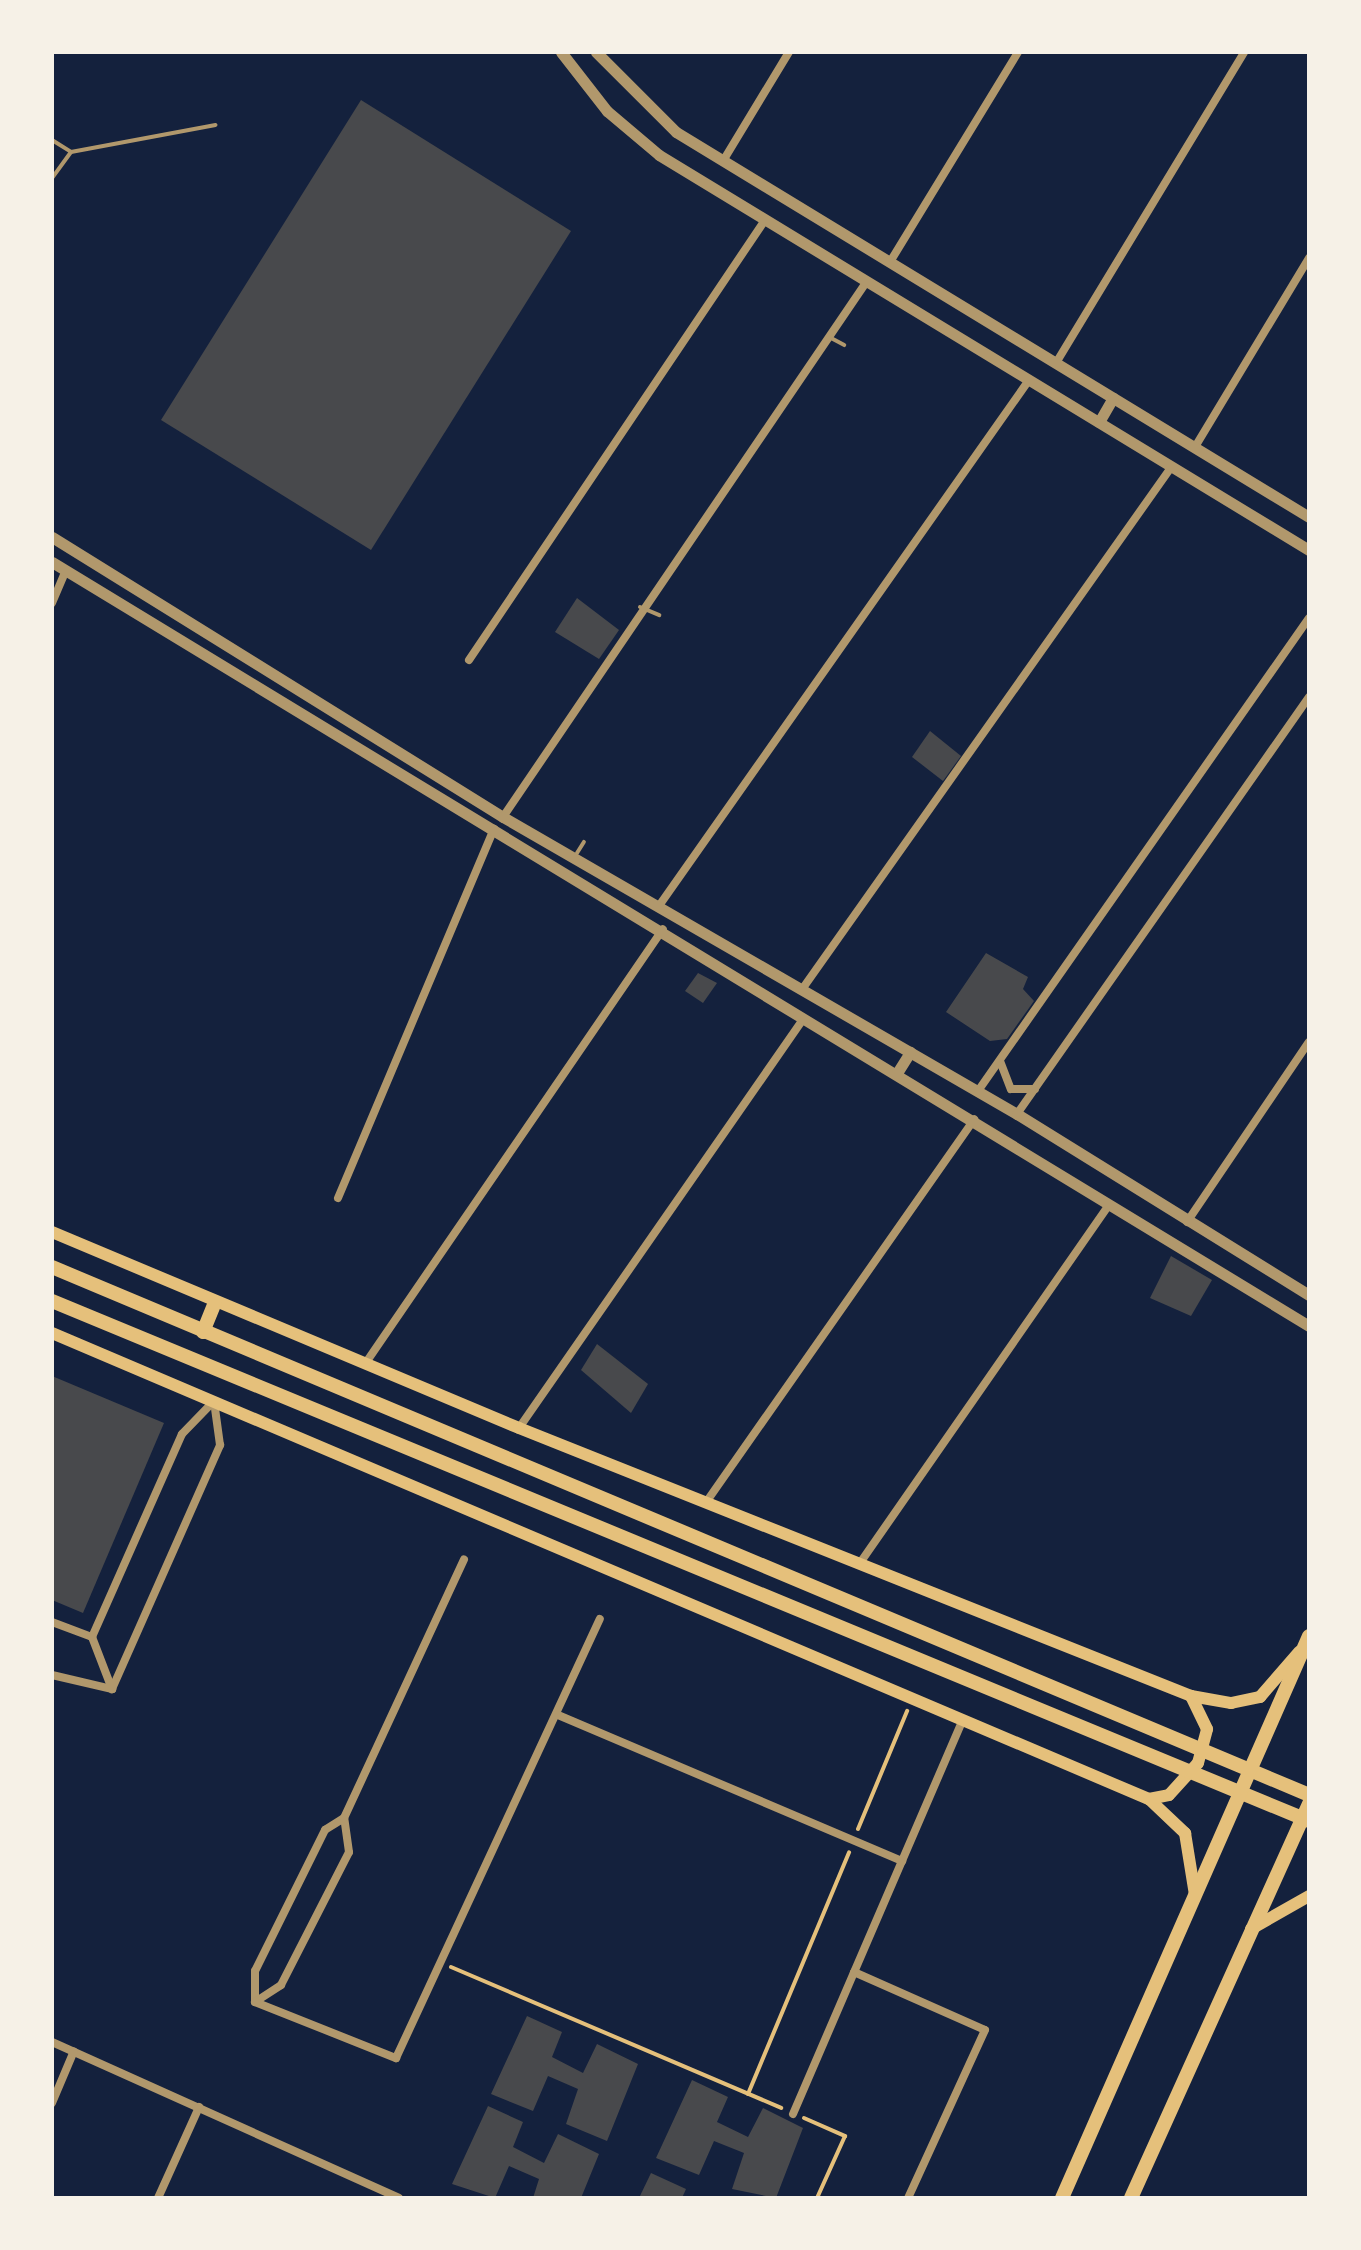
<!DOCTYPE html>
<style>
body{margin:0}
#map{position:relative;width:1361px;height:2250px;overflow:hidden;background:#14213d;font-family:Montserrat,sans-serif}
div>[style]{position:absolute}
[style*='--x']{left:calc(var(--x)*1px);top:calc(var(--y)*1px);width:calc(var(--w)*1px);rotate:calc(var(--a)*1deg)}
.building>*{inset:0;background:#48494c}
.path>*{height:4px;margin:-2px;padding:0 2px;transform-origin:2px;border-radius:2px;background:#e5c07b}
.service>*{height:4px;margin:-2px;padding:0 2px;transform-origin:2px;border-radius:2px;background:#b1986c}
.minor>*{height:8px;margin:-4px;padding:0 4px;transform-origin:4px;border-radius:4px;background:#b1986c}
.tertiary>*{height:11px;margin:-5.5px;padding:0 5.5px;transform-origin:5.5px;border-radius:5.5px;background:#b1986c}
.secondary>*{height:12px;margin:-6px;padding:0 6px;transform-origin:6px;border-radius:6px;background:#e5c07b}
.primary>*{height:14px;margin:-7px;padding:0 7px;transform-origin:7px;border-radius:7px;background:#e5c07b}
span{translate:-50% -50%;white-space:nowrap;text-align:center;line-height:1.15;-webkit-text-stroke:8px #f6f1e7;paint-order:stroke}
.frame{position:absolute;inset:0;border:54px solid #f6f1e7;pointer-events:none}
</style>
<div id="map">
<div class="building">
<i style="clip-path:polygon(361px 100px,571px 231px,371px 550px,161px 420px)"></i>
<i style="clip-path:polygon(577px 598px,619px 630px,599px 659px,555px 632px)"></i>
<i style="clip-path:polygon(930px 731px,961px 756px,943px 781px,912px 757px)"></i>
<i style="clip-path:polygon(986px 953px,1028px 977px,1023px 989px,1034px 1001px,1007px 1039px,990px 1041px,946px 1012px)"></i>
<i style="clip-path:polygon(698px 973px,717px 983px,703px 1003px,685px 991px)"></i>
<i style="clip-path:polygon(1171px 1256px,1212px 1280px,1191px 1316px,1150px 1298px)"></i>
<i style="clip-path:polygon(597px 1344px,648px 1384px,631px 1413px,581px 1370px)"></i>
<i style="clip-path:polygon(52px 1376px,164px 1423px,83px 1613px,52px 1600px)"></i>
<i style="clip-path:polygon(527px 2016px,562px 2032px,552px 2057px,583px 2073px,597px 2044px,638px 2064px,607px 2141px,566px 2124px,578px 2089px,548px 2076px,533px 2111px,491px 2094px)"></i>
<i style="clip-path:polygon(692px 2080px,728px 2097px,717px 2122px,748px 2137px,763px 2108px,803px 2128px,776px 2198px,732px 2189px,744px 2153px,714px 2141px,699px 2175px,656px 2158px)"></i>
<i style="clip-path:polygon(488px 2106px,523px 2122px,513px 2147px,544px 2163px,558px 2134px,599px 2154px,581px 2198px,533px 2198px,539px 2179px,509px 2166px,495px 2198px,452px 2184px)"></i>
<i style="clip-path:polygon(651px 2173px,686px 2189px,682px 2198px,639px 2198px)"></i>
</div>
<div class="path">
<i style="--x:858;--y:1829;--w:128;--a:-67.4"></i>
<i style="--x:451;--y:1967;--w:359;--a:23.1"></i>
<i style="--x:748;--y:2094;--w:262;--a:-67.3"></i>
<i style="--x:804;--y:2118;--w:45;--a:23.7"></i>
<i style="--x:845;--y:2136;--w:68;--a:114.3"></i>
</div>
<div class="service">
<i style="--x:52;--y:140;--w:22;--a:32"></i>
<i style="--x:71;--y:152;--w:32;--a:126"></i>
<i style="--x:71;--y:152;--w:147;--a:-10.6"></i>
<i style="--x:831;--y:338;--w:15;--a:28"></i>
<i style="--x:640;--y:607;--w:21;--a:23"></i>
<i style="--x:577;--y:853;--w:13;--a:-58"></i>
</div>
<div class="minor">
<i style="--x:723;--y:161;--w:127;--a:-58.8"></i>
<i style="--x:890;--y:262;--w:246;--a:-58.6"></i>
<i style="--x:1056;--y:363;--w:363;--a:-58.8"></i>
<i style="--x:1195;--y:447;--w:221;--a:-58.9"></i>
<i style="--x:52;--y:603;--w:36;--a:-67"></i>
<i style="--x:469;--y:660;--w:530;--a:-56.07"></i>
<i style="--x:503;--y:817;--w:648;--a:-55.82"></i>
<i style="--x:661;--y:903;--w:639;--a:-54.87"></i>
<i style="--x:803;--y:988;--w:639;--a:-54.74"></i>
<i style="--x:1000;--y:1061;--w:30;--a:69"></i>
<i style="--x:1011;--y:1089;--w:24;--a:0"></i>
<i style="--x:978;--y:1091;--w:577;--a:-55.02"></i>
<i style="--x:1017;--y:1114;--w:509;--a:-55"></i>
<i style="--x:338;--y:1198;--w:401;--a:-67.1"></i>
<i style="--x:1187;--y:1222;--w:217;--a:-55.9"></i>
<i style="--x:365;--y:1364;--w:527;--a:-55.59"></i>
<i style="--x:519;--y:1428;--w:498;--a:-55.2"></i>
<i style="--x:707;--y:1501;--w:466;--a:-55"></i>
<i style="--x:860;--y:1563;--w:433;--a:-55.2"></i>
<i style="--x:52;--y:1622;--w:43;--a:20.6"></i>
<i style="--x:92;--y:1637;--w:222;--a:-66.1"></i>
<i style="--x:182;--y:1434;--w:46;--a:-45.9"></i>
<i style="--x:92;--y:1637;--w:56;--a:69"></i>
<i style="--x:52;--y:1675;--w:62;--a:13.1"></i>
<i style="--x:112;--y:1689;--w:267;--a:-66.1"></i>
<i style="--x:220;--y:1445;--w:44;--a:-97.8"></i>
<i style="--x:558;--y:1715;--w:374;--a:23"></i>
<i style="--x:344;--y:1818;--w:22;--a:148"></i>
<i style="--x:325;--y:1830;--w:157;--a:116.4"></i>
<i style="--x:255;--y:1971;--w:31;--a:90"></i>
<i style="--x:255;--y:2002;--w:31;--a:-33"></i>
<i style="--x:281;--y:1985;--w:149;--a:-62.9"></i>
<i style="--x:349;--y:1852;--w:34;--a:-98"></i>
<i style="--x:344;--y:1818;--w:285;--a:-65.1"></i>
<i style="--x:854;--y:1972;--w:143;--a:23.9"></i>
<i style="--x:985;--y:2030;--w:185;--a:114.6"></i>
<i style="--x:255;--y:2002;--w:152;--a:21.7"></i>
<i style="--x:396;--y:2058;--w:484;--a:-65.1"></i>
<i style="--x:52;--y:2042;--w:380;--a:24.2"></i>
<i style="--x:52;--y:2103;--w:56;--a:-67.1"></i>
<i style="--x:793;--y:2114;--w:430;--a:-66.7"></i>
<i style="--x:158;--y:2198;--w:100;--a:-65.7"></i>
</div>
<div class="tertiary">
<i style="--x:561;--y:52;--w:75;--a:52.1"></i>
<i style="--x:607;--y:111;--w:68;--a:40.2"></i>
<i style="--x:659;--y:155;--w:761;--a:31.29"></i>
<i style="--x:596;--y:52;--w:113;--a:45"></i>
<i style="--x:676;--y:132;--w:741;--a:31.31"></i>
<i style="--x:1099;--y:422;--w:28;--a:-60"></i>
<i style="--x:52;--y:537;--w:531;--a:31.83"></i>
<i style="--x:503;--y:817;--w:594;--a:30.02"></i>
<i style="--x:1017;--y:1114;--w:344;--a:31.8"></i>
<i style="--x:52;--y:562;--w:1471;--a:31.29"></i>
<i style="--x:897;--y:1073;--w:25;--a:-58"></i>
</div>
<div class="secondary">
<i style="--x:52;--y:1232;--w:506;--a:22.77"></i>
<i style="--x:519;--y:1428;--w:723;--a:21.74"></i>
<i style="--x:1191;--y:1696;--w:41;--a:9.9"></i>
<i style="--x:1231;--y:1703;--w:30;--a:-12"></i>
<i style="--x:1260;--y:1697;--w:60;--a:-49.1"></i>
<i style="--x:52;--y:1333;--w:1192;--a:23.02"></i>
<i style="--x:1149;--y:1799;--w:50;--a:43.4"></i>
<i style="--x:1185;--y:1833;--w:63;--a:80.8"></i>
<i style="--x:1149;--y:1799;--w:20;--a:-11"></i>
<i style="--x:1169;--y:1795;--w:43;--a:-47.8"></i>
<i style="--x:1198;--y:1763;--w:35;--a:-75"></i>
<i style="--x:1207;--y:1729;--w:37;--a:-116"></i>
<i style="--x:1251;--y:1929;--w:67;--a:-29.6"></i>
</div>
<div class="primary">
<i style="--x:52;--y:1267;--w:1363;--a:22.78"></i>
<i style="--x:52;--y:1301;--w:1360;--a:22.47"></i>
<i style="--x:203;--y:1332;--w:32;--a:-68"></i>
<i style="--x:1062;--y:2198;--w:614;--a:-66.27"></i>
<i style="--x:1131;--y:2198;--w:433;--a:-65.7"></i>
</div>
<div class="frame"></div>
</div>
